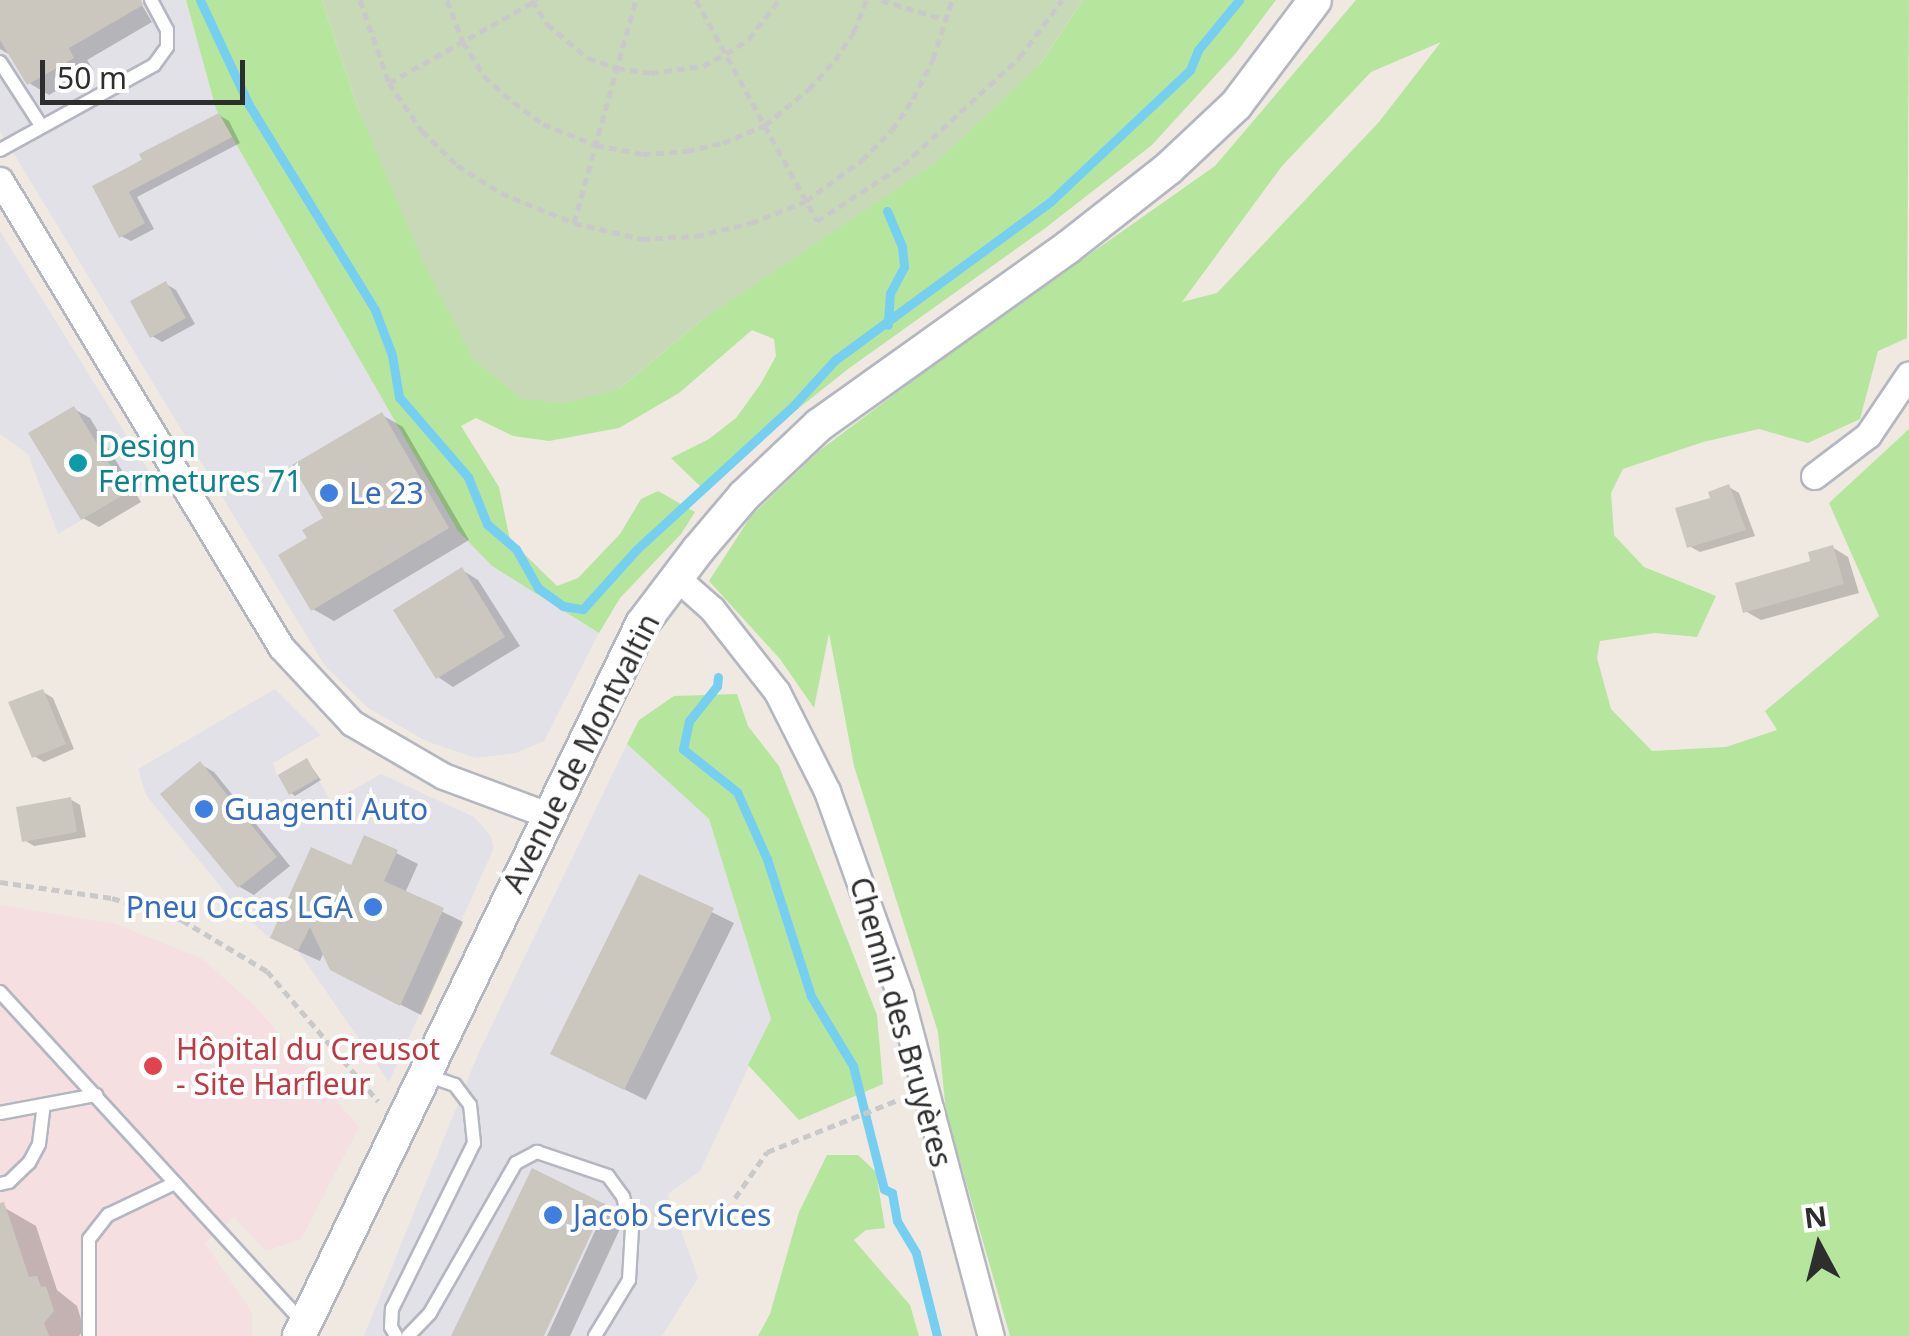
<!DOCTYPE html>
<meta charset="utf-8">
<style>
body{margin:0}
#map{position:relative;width:1909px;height:1336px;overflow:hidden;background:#efe9e1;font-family:"Noto Sans",sans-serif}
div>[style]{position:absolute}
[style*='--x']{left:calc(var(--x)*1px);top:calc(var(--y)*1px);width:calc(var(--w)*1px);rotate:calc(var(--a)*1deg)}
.industrial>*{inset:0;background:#e3e1e8}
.medical>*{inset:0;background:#f5dfe0}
.green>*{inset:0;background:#b6e59e}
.cemetery>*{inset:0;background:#c8d9b8}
.shadow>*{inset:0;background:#0003}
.stream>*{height:9px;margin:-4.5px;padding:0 4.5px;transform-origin:4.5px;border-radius:4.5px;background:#75cff0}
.building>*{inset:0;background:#cbc7bf}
.path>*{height:5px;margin-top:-2.5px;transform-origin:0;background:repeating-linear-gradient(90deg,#c9c9c9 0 8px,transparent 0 13px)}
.roads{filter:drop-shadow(2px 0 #b4b7c1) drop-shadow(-2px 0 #b4b7c1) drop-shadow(0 2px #b4b7c1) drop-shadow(0 -2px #b4b7c1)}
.service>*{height:12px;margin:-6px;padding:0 6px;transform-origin:6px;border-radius:6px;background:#fff}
.minor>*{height:25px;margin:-12.5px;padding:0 12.5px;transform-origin:12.5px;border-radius:12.5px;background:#fff}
.tertiary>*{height:32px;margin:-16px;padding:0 16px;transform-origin:16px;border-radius:16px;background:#fff}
.dots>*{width:28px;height:28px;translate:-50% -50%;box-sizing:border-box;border:5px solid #fff;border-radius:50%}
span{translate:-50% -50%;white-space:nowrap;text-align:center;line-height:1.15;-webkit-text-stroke:8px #fff;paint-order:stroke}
.culture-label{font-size:30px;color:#0d838f}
.left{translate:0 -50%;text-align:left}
.shop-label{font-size:30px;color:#366cbe}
.right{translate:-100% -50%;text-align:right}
.street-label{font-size:30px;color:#2e2e2e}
.health-label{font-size:30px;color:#be3a42}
.north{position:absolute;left:1769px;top:1196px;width:100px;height:100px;-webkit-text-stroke:8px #fff;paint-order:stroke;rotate:353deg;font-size:28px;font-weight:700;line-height:40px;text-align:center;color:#2e2e2e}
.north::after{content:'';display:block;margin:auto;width:35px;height:45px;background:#2e2e2e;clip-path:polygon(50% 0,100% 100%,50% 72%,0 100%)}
.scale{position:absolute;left:40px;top:60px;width:205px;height:45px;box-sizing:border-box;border:5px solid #2e2e2e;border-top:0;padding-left:12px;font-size:30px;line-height:35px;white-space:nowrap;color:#2e2e2e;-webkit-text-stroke:8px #fff;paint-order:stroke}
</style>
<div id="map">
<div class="industrial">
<i style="clip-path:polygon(0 0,186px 0,216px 109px,458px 531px,492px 566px,599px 633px,544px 741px,516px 753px,476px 758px,426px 741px,368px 708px,325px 666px,0 131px)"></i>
<i style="clip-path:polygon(0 231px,153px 478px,58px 534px,28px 454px,0 434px)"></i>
<i style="clip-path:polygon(275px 689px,321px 735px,273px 763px,277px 775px,307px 758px,331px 802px,381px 774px,474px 817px,490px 835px,494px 848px,389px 1082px,298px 951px,270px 938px,245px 917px,146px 795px,138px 769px)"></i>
<i style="clip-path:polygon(627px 744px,709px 819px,771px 1019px,700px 1171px,668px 1194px,698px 1278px,662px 1336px,364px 1336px,478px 1054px)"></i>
</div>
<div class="medical">
<i style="clip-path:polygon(0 905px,116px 924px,202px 959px,254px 1005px,359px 1127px,301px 1239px,266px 1251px,234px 1217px,205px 1243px,252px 1313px,252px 1336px,0 1336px)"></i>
</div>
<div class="green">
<i style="clip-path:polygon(186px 0,322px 0,359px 111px,619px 389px,702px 320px,1041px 63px,1083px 0,1276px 0,1236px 53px,1152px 145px,1044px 229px,848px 369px,759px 440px,705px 491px,671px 458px,709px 439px,736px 418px,760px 385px,776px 356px,774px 339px,752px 330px,679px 393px,619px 428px,549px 441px,513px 436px,476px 418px,461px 426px,499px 487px,510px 540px,557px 586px,578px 578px,620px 534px,641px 499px,658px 491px,695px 512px,681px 534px,620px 598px,599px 633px,492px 566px,458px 531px,216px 109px)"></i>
<i style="clip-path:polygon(evenodd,1356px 0,1909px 0,1907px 338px,1878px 351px,1860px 419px,1808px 443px,1759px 429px,1703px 442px,1623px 469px,1611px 493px,1614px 535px,1644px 567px,1716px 596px,1697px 637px,1655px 633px,1600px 641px,1597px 658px,1611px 709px,1652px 751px,1726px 747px,1777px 730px,1765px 711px,1879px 616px,1829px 503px,1909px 429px,1909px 1336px,1010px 1336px,946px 1112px,938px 1032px,854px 766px,829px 633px,814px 708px,780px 659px,709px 581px,751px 516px,819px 451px,948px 354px,1215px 166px,1356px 0,1441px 42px,1379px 122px,1217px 293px,1182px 302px,1282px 166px,1371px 72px,1441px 42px)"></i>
<i style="clip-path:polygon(737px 694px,748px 726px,779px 766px,877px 1015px,883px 1084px,799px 1120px,748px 1065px,771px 1019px,709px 819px,627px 744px,639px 720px,674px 696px)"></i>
<i style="clip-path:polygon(827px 1155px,858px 1155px,876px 1172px,885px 1228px,866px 1230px,854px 1240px,910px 1305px,919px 1336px,758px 1336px,770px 1314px,799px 1212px)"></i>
</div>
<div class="cemetery">
<i style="clip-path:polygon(322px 0,1083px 0,1041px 63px,937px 162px,702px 320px,619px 389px,566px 403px,521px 399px,473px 359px,423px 262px,359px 111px)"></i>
</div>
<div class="shadow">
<i style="clip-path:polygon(0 0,139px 0,152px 22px,87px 60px,93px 69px,49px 95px,29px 83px,12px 56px,0 49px)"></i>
<i style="clip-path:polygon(219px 115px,229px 121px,240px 143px,137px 197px,154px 229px,131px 241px,121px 236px,95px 187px)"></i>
<i style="clip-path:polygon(166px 284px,176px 290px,195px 324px,162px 342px,152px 336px)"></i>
<i style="clip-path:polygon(74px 409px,90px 418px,141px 502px,99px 527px,83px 518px)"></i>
<i style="clip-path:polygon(382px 415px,403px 427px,469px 540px,334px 621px,313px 609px,310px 539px,326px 519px)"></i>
<i style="clip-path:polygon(1729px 487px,1739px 493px,1755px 536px,1700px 552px,1689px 546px,1713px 500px)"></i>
<i style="clip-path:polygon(1832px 547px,1848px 557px,1859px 593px,1761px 620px,1745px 611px)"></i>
<i style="clip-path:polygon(462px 570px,478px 580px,520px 646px,453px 687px,438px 677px)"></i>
<i style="clip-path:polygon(43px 692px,53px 698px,74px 749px,44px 762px,34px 756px)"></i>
<i style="clip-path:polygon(307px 761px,321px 780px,295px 796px,291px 793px)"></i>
<i style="clip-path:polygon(200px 764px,214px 772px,290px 866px,254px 895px,240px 887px)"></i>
<i style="clip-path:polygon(70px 799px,80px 805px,86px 837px,34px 846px,24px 840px)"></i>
<i style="clip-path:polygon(366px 838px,418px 864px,405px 893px,463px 922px,421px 1015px,354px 981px,324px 952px,320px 961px,293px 949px,352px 868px)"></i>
<i style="clip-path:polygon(640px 877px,734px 923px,646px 1100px,575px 1065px)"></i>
<i style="clip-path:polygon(606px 1207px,625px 1218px,570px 1336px,547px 1336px)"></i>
<i style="clip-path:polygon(5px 1208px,36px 1226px,57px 1290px,77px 1306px,84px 1329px,79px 1336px,0 1336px,0 1210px)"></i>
</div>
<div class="stream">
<i style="--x:200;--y:0;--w:116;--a:65"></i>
<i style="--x:249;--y:105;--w:241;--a:58.4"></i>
<i style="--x:375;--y:310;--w:48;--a:69.3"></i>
<i style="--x:392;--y:355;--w:43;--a:80.5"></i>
<i style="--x:399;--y:397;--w:106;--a:49.2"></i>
<i style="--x:468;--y:477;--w:51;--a:68"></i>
<i style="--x:487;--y:524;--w:38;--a:41"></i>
<i style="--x:516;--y:549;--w:45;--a:60.6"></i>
<i style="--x:538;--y:588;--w:31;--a:36"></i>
<i style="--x:563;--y:606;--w:20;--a:9"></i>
<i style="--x:583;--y:609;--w:81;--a:-48"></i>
<i style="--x:637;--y:549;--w:213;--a:-42.5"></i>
<i style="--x:794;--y:405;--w:61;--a:-47.7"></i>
<i style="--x:835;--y:360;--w:267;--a:-36.3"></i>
<i style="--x:1050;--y:202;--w:192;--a:-43.3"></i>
<i style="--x:1190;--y:70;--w:22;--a:-68"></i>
<i style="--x:1198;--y:50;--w:65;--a:-50.6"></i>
<i style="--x:887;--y:211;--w:39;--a:67"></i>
<i style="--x:902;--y:247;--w:20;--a:84"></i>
<i style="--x:904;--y:267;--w:30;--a:118"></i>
<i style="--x:890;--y:293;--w:32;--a:94"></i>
<i style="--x:718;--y:677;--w:9;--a:96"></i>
<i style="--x:717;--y:686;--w:45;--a:128.7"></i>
<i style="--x:689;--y:721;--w:29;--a:102"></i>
<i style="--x:683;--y:749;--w:69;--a:38.5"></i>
<i style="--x:737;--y:792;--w:73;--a:65.9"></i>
<i style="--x:767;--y:859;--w:144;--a:72.2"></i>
<i style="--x:811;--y:996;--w:82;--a:59"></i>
<i style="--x:853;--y:1066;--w:127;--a:75.9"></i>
<i style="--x:884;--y:1189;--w:9;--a:27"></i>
<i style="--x:892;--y:1193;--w:28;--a:80"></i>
<i style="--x:897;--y:1221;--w:37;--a:59"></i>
<i style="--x:916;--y:1253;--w:86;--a:75.8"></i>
</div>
<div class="building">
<i style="clip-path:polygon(0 0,141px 0,143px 5px,69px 48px,74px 58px,27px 85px,0 40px)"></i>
<i style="clip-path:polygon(219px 113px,232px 137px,129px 192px,145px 223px,119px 238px,92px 186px,142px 160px,139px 154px)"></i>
<i style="clip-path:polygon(166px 281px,186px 318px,150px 338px,130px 301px)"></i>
<i style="clip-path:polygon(74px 406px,127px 493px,81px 520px,28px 433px)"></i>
<i style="clip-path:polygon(382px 412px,449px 528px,311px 611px,278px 555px,307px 538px,302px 530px,323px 518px,292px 465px)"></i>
<i style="clip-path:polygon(1729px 484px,1746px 530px,1687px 548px,1675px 508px,1710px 498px,1708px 492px)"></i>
<i style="clip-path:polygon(1833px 545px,1844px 584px,1743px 613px,1735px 583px,1810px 561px,1808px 552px)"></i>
<i style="clip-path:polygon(462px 567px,505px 637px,436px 679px,393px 610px)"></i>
<i style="clip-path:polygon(43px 689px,66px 744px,32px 758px,8px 702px)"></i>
<i style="clip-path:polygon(307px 758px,318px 778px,289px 795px,278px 775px)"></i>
<i style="clip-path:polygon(200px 761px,277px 857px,238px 888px,160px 794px)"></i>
<i style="clip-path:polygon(71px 797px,77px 832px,22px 842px,16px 807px)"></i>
<i style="clip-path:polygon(364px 835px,398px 850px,384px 881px,444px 908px,400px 1006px,330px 970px,310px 927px,298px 951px,270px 938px,311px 847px,351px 865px)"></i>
<i style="clip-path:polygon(639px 874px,714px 908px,624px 1090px,550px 1054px)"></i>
<i style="clip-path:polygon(532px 1168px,605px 1204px,544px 1336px,451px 1336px)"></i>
<i style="clip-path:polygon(4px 1202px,29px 1277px,37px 1276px,41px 1287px,46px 1286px,54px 1311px,44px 1323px,49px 1336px,0 1336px,0 1203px)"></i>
</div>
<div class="path">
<i style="--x:360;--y:0;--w:88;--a:70.7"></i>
<i style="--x:389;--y:83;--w:58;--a:55.5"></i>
<i style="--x:422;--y:131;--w:49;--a:44.2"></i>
<i style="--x:457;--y:165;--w:52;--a:32.5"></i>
<i style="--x:501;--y:193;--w:79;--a:22.3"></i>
<i style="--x:574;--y:223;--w:70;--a:13.2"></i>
<i style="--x:642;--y:239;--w:54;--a:-3.2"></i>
<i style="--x:696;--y:236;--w:57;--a:-13.3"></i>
<i style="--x:751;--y:223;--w:59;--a:-21.8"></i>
<i style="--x:806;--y:201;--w:69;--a:-36.2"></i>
<i style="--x:862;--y:160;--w:42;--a:-45"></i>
<i style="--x:892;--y:130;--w:37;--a:-56"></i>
<i style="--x:913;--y:99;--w:45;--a:-63.4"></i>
<i style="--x:933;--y:59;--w:62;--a:-72.1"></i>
<i style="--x:447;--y:0;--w:45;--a:69.1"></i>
<i style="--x:463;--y:42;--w:40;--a:58"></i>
<i style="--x:484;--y:76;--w:39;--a:42"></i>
<i style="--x:513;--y:102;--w:37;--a:36"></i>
<i style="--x:543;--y:124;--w:57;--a:21.6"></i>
<i style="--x:596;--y:145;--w:48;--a:10.8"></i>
<i style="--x:643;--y:154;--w:44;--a:-3.9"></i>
<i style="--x:687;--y:151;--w:37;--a:-13"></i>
<i style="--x:723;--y:143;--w:46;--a:-23.2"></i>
<i style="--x:765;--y:125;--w:57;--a:-39.3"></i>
<i style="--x:809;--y:89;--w:39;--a:-48"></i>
<i style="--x:835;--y:60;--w:34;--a:-56"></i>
<i style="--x:854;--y:32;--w:34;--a:-69"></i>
<i style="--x:532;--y:0;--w:28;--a:58"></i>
<i style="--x:547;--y:24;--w:53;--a:39.7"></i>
<i style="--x:588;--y:58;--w:31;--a:19"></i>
<i style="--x:617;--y:68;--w:34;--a:8"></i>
<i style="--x:651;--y:73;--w:52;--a:-7.7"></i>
<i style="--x:703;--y:66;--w:26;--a:-28"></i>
<i style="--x:726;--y:54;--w:27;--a:-33"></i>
<i style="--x:749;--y:39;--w:49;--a:-52.4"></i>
<i style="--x:696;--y:0;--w:252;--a:61.3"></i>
<i style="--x:817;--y:221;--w:103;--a:-33.1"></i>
<i style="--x:903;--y:165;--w:159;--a:-42.7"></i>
<i style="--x:1020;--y:57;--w:71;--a:-53.6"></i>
<i style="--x:881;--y:0;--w:69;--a:16.9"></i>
<i style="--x:389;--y:83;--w:170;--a:-29.3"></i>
<i style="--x:574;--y:223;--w:231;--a:-74.5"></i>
<i style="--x:0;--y:882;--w:113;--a:8.1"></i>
<i style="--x:112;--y:898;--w:73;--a:17.4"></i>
<i style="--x:182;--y:920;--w:99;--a:31"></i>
<i style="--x:267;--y:971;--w:171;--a:49.5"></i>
<i style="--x:735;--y:1198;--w:56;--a:-55.2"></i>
<i style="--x:767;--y:1152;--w:143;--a:-21.7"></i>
</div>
<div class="roads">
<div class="service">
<i style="--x:0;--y:62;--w:77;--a:57.1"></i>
<i style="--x:0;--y:150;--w:176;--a:-28.9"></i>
<i style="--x:154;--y:65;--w:22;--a:-54"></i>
<i style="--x:167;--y:47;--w:17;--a:-90"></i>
<i style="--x:167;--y:30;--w:34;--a:-118"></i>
<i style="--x:0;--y:992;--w:449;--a:47.5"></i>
<i style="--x:0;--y:1113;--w:98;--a:-10.6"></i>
<i style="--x:0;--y:1184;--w:9;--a:-13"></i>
<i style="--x:9;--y:1182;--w:28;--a:-44"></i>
<i style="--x:29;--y:1163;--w:21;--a:-62"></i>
<i style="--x:39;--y:1144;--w:38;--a:-83"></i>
<i style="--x:89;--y:1336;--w:97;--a:-90"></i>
<i style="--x:89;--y:1239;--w:31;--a:-52"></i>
<i style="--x:108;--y:1215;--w:74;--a:-25.5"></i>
<i style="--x:396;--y:1336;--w:10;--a:-119"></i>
<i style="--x:391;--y:1327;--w:18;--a:-87"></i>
<i style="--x:392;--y:1309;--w:185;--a:-63.7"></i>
<i style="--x:474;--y:1143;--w:38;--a:-96"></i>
<i style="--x:470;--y:1105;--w:25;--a:-127"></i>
<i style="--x:455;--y:1085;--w:31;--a:-161"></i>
<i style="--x:408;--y:1336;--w:32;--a:-46"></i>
<i style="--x:430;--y:1313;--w:173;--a:-60.2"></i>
<i style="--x:516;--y:1163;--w:24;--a:-28"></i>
<i style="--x:537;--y:1152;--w:75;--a:18.7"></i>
<i style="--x:608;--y:1176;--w:26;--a:54"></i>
<i style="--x:623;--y:1197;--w:32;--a:74"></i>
<i style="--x:632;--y:1228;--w:52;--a:93.3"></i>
<i style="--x:629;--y:1280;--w:66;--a:121.3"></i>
</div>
<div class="minor">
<i style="--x:0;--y:180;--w:545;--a:58.96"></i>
<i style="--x:281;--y:647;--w:104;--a:46.9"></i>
<i style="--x:352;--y:723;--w:105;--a:30.2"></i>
<i style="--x:443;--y:776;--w:112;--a:20.4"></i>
<i style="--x:1814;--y:476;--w:68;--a:-37.2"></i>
<i style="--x:1868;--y:435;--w:73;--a:-56.1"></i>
<i style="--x:677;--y:578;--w:47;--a:41.5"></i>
<i style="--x:712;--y:609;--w:105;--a:51.9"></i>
<i style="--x:777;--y:692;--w:111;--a:63.2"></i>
<i style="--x:827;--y:791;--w:217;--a:70.3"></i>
<i style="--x:900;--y:995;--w:353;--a:75.1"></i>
</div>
<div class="tertiary">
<i style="--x:299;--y:1336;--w:790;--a:-64.28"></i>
<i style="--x:642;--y:624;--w:93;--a:-52.9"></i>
<i style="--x:698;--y:550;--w:71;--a:-49.6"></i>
<i style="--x:744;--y:496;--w:103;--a:-43.4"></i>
<i style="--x:819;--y:425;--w:305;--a:-35.5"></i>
<i style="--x:1067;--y:248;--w:130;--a:-38.1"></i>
<i style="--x:1169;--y:168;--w:92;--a:-43.2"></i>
<i style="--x:1236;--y:105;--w:131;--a:-53"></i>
</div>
</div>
<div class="dots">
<i style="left:78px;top:463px;background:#0f9aa8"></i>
<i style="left:329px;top:493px;background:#3f7fe0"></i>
<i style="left:204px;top:809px;background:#3f7fe0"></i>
<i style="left:373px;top:907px;background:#3f7fe0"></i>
<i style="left:153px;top:1066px;background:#e0444e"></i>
<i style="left:553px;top:1215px;background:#3f7fe0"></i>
</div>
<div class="culture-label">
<span class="left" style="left:98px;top:463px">Design<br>Fermetures 71</span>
</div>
<div class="shop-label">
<span class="left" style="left:349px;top:493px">Le 23</span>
<span class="left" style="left:224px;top:809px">Guagenti Auto</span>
<span class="right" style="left:353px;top:907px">Pneu Occas LGA</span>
<span class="left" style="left:573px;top:1215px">Jacob Services</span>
</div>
<div class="street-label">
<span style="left:581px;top:753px;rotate:-63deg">Avenue de Montvaltin</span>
<span style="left:901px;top:1022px;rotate:74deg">Chemin des Bruyères</span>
</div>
<div class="health-label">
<span class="left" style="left:176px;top:1066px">Hôpital du Creusot<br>- Site Harfleur</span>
</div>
<div class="north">N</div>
<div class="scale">50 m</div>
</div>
